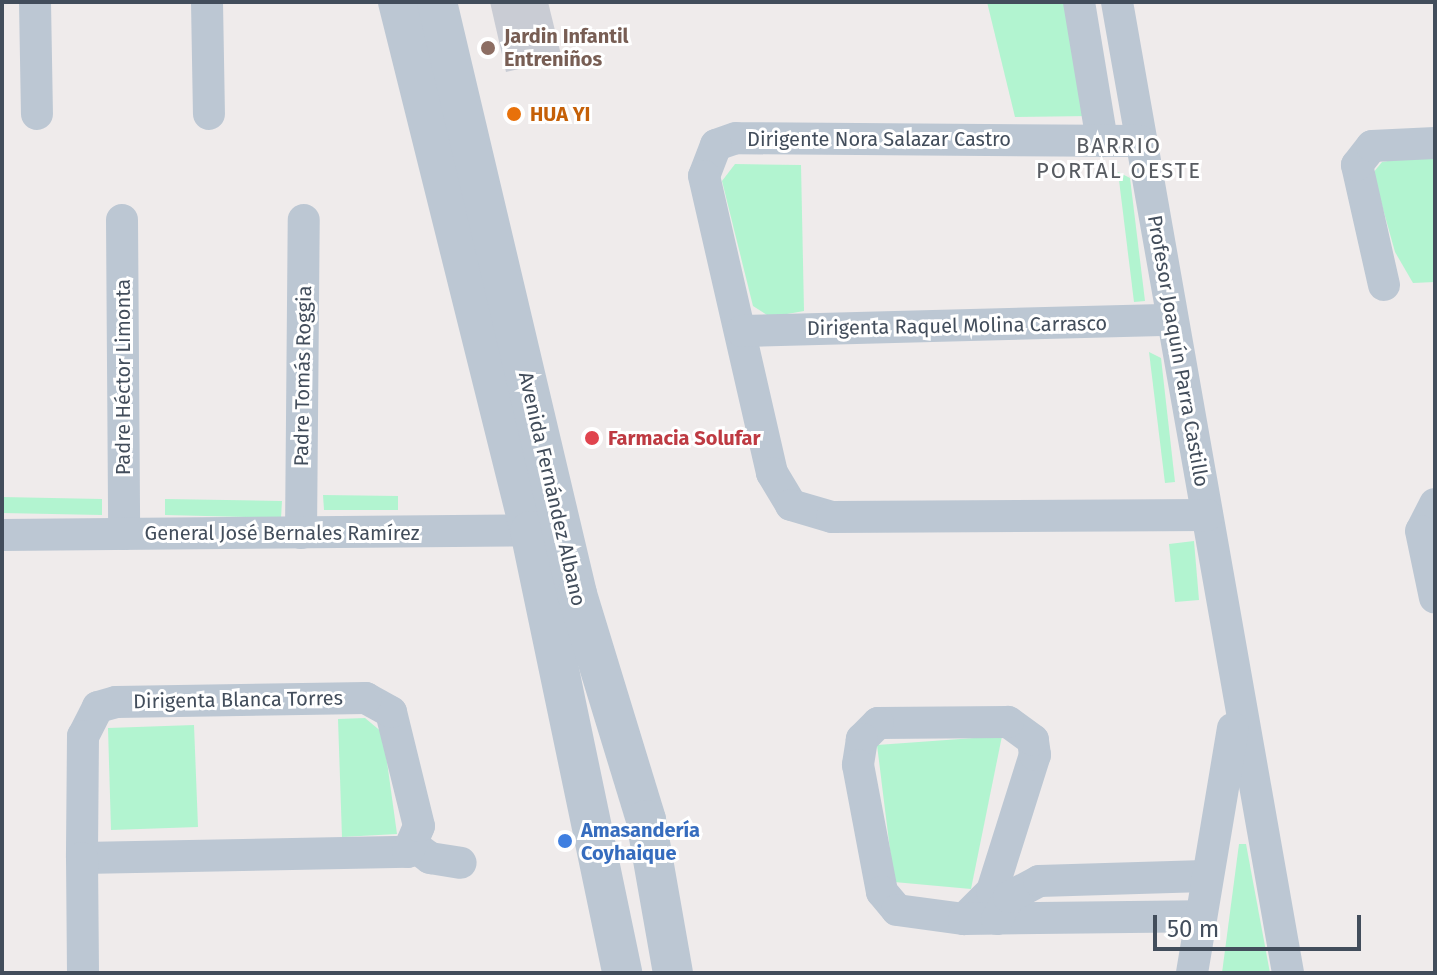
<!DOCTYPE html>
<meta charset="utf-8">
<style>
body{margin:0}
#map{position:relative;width:1437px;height:975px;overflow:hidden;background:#efebeb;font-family:"Fira Sans",sans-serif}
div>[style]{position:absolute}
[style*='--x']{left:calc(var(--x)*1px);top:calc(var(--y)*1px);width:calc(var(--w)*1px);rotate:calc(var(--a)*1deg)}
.green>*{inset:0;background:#b2f4d0}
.building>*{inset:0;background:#c9ccd4}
.minor>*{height:32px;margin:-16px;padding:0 16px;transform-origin:16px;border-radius:16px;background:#bcc7d3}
.tertiary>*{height:40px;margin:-20px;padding:0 20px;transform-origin:20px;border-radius:20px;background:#bcc7d3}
.dots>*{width:22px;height:22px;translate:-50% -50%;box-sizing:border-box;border:4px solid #fff;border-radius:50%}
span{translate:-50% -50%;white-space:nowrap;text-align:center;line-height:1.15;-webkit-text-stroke:6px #fff;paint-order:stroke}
.education-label{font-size:20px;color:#785e54;font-weight:700}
.left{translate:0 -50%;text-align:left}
.food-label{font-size:20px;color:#c56008;font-weight:700}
.street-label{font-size:20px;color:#424d5b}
.health-label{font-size:20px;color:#be3a42;font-weight:700}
.shop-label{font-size:20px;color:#366cbe;font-weight:700}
.neighbourhood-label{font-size:22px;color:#575b61;letter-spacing:2px}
.frame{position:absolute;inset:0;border:4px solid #424d5b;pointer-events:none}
.scale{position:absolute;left:1153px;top:915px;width:208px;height:36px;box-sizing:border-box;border:4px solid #424d5b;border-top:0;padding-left:10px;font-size:24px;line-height:28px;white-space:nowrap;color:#424d5b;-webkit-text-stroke:6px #fff;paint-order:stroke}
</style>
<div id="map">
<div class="green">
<i style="clip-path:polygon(987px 2px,1064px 2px,1090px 116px,1015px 117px)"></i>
<i style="clip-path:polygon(1435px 153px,1435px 282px,1413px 283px,1395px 252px,1373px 173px,1382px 162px)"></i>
<i style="clip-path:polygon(735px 164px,801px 165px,804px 311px,770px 317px,753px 306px,722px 181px)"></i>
<i style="clip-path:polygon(1118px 172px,1130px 178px,1145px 301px,1134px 302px)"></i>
<i style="clip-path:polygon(1149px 352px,1161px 358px,1175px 482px,1165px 483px)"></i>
<i style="clip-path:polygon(323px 495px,398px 496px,398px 510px,324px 510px)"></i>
<i style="clip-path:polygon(2px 497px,102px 499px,102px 515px,2px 513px)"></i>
<i style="clip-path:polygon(165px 499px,282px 501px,281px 518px,165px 515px)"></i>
<i style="clip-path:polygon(1194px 541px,1199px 600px,1175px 602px,1169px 544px)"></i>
<i style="clip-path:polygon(365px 718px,383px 733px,397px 834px,342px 837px,338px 719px)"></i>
<i style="clip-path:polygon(194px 725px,198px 827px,111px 830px,108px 728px)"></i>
<i style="clip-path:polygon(1002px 736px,971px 889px,894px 882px,877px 745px)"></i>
<i style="clip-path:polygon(1239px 844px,1246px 844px,1270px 973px,1222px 973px)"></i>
</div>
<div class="building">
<i style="clip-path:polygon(490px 2px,548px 2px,562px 59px,506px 72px)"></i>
</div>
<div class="minor">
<i style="--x:35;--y:2;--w:112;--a:89"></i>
<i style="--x:207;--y:2;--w:112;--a:89"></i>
<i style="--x:1079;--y:2;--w:141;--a:80.6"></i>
<i style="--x:1117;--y:2;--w:986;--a:80.01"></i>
<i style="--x:1140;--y:141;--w:404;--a:-179.6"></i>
<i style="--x:736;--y:138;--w:21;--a:161"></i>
<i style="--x:716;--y:145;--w:33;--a:111"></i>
<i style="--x:704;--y:176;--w:305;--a:77.1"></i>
<i style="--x:772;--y:473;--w:37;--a:59"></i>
<i style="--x:791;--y:505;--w:43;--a:16.3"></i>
<i style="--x:832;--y:517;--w:375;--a:-0.3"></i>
<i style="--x:122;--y:220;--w:314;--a:89.6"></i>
<i style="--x:1384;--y:285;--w:123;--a:-102.7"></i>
<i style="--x:1357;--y:165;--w:24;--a:-52"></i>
<i style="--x:1372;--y:146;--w:63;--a:-2.7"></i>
<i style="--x:742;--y:331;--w:430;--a:-1.5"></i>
<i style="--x:1435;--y:504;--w:30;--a:117"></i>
<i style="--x:1421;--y:531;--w:68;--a:78.2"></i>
<i style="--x:301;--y:533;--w:313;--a:-89.5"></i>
<i style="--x:2;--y:535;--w:549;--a:-0.52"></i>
<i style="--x:415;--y:847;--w:19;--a:36"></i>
<i style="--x:430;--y:858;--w:31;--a:9"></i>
<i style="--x:82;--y:858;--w:326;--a:-1.1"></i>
<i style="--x:408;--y:852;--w:28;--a:-67"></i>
<i style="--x:419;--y:826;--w:117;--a:-103.8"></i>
<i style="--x:391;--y:712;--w:29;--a:-151"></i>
<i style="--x:366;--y:698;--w:250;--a:179.1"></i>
<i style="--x:116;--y:702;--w:19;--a:164"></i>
<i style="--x:98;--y:707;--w:33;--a:117"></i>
<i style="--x:83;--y:736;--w:122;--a:90.5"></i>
<i style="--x:82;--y:858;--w:115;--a:89.5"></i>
<i style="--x:964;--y:919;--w:40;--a:-45"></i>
<i style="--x:992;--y:891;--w:143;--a:-72.5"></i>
<i style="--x:1035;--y:755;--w:15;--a:-98"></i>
<i style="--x:1033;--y:740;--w:31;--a:-144"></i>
<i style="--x:1008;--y:722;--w:130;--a:179.6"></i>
<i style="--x:878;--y:723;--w:23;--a:135"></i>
<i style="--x:862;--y:739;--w:26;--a:99"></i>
<i style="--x:858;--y:765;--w:129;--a:79.3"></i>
<i style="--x:882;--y:892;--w:23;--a:50"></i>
<i style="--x:897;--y:910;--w:68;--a:7.7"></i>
<i style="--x:964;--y:919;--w:234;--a:-0.7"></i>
<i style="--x:997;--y:919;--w:25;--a:-61"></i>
<i style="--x:1009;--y:897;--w:34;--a:-28"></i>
<i style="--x:1039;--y:881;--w:166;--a:-1.7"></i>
<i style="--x:1192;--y:973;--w:248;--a:-80.5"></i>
</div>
<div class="tertiary">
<i style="--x:398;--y:2;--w:545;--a:75.99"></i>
<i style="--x:530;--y:531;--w:451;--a:78.2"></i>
<i style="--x:437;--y:2;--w:608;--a:76.69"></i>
<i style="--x:577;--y:594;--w:236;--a:73"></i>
<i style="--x:646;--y:820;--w:155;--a:80"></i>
</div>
<div class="dots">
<i style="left:488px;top:48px;background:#8d6e63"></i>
<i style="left:514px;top:114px;background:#e8710a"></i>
<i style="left:592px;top:438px;background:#e0444e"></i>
<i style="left:565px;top:841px;background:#3f7fe0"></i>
</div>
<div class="education-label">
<span class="left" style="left:504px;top:48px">Jardin Infantil<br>Entreniños</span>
</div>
<div class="food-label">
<span class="left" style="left:530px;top:114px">HUA YI</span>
</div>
<div class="street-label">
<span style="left:879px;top:139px">Dirigente Nora Salazar Castro</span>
<span style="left:957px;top:326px;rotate:-1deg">Dirigenta Raquel Molina Carrasco</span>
<span style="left:1178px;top:351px;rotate:80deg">Profesor Joaquín Parra Castillo</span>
<span style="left:303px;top:376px;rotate:-89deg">Padre Tomás Roggia</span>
<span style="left:123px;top:377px;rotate:-90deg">Padre Héctor Limonta</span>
<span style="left:552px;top:489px;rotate:77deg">Avenida Fernández Albano</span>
<span style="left:282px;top:533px">General José Bernales Ramírez</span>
<span style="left:238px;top:700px;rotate:-1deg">Dirigenta Blanca Torres</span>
</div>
<div class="health-label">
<span class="left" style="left:608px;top:438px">Farmacia Solufar</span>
</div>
<div class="shop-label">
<span class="left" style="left:581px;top:842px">Amasandería<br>Coyhaique</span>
</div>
<div class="neighbourhood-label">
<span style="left:1119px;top:158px">BARRIO<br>PORTAL OESTE</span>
</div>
<div class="frame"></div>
<div class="scale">50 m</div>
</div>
